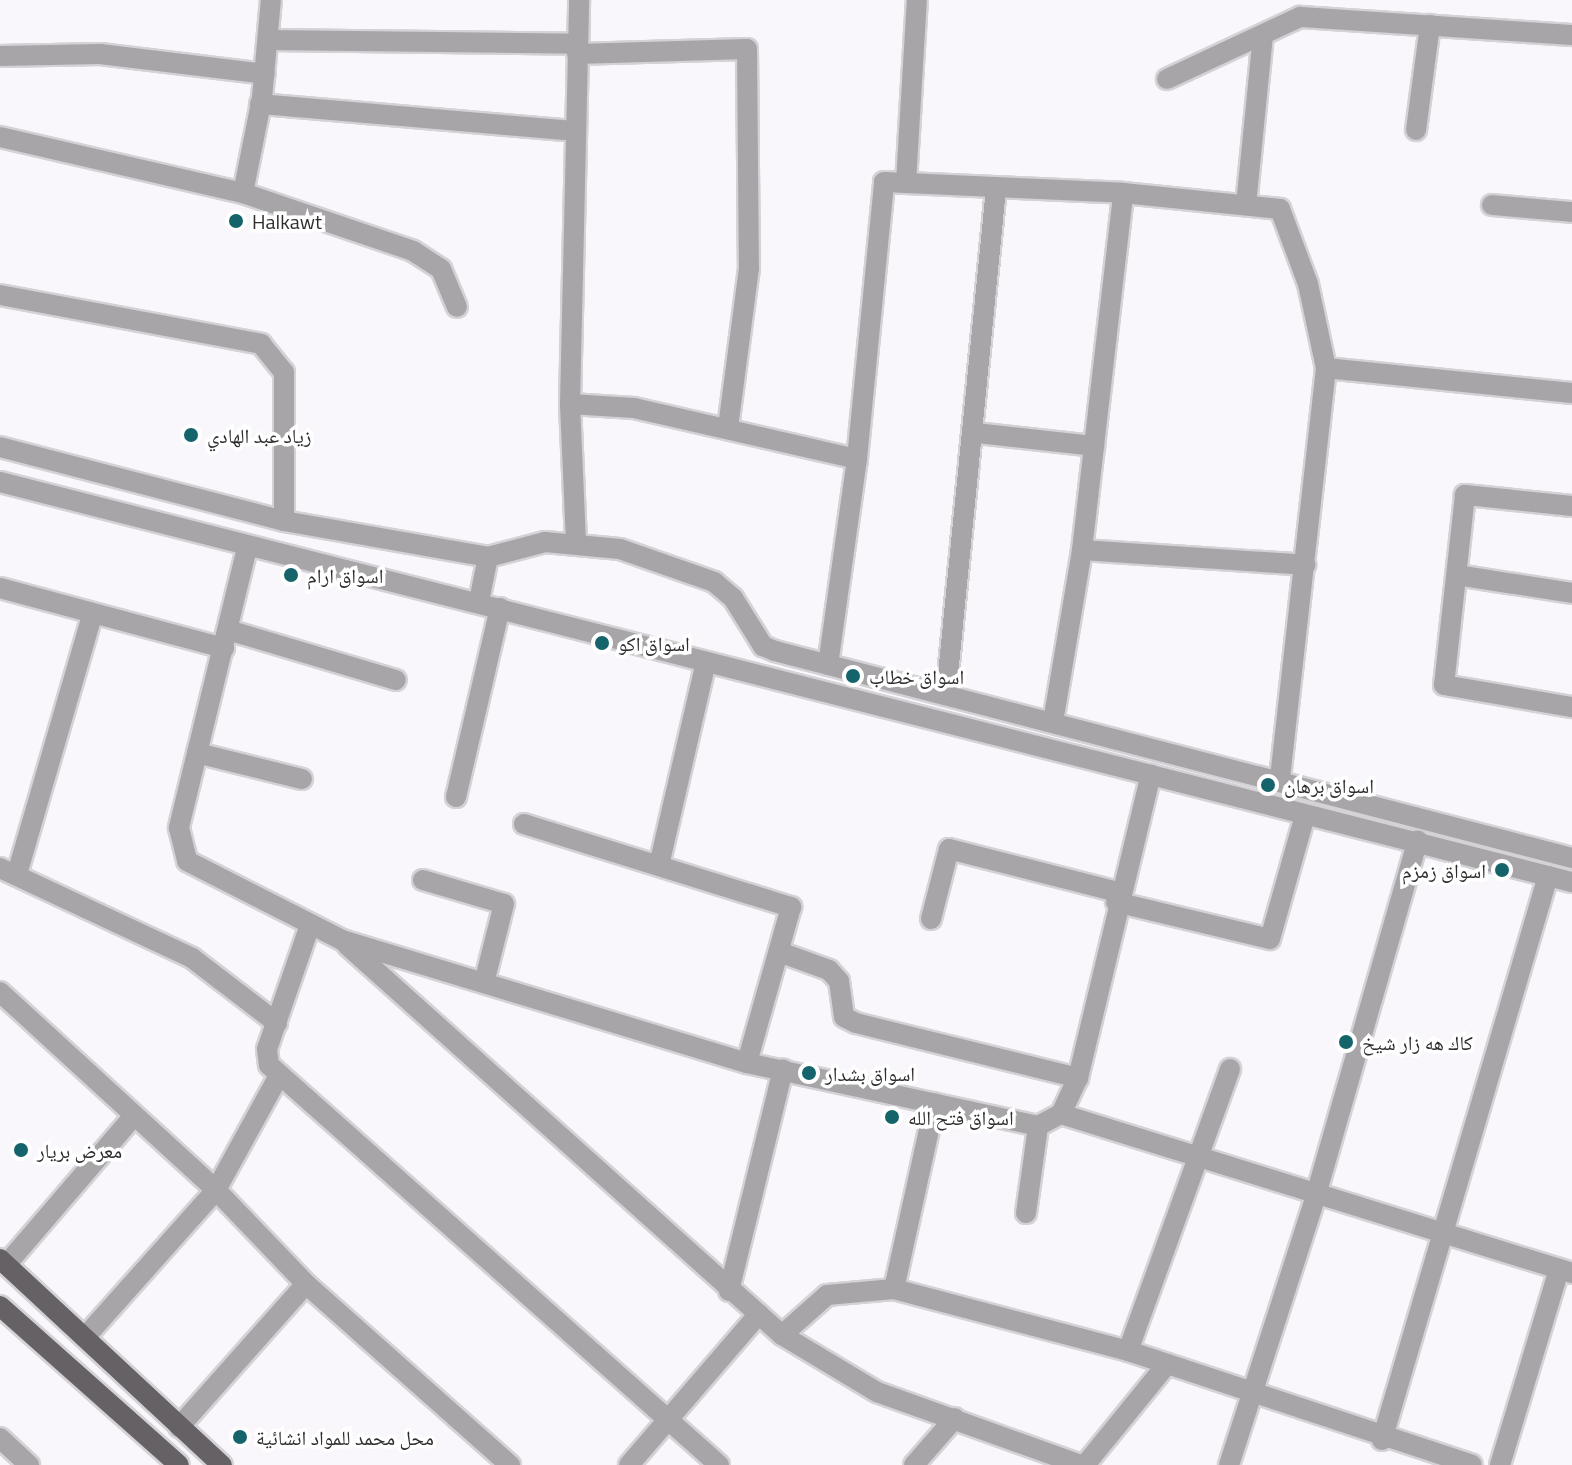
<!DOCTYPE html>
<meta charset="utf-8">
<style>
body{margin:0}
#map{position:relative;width:1572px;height:1465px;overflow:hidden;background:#f9f6fc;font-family:"Titillium Web","Noto Naskh Arabic",sans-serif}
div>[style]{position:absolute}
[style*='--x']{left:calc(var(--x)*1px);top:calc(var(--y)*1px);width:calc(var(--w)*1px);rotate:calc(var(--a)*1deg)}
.roads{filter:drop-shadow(2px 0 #d4d2d7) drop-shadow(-2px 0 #d4d2d7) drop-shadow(0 2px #d4d2d7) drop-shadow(0 -2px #d4d2d7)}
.minor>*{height:20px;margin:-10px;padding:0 10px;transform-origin:10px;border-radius:10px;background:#a7a5a7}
.major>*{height:20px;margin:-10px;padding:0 10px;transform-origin:10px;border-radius:10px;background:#656164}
.dots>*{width:22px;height:22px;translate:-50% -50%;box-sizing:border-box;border:4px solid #fff;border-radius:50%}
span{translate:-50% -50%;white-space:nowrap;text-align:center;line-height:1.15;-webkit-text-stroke:7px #fff;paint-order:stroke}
.poi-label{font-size:20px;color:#2d2c2e}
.left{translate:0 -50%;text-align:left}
.right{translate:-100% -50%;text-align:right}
</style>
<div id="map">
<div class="roads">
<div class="minor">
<i style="--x:269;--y:40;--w:309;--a:0.7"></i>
<i style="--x:577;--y:54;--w:170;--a:-1.7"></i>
<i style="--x:747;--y:49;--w:219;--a:89.5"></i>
<i style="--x:749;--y:268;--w:160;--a:97.5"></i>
<i style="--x:0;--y:56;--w:100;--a:-1.1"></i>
<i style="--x:100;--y:54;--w:166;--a:6.9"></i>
<i style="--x:1167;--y:79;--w:147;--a:-25"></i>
<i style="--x:1300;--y:17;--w:273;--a:3.8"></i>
<i style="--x:260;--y:104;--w:316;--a:4.9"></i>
<i style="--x:1416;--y:130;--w:106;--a:-82.4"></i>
<i style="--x:0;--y:137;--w:249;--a:13"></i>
<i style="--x:243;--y:193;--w:180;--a:18.8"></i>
<i style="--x:413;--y:251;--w:33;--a:33"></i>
<i style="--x:441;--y:269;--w:41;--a:67.2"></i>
<i style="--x:906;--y:183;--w:183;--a:-86.6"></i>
<i style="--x:243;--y:193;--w:97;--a:-78.7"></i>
<i style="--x:262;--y:98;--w:98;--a:-84.8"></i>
<i style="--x:1246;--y:205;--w:171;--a:-84.3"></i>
<i style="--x:1492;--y:205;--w:80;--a:5"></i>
<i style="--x:0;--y:295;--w:266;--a:10.6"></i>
<i style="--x:261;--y:344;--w:36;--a:51"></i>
<i style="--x:284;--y:372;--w:149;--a:90"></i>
<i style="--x:1326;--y:368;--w:247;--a:5.8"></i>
<i style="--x:570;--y:404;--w:64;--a:3.6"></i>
<i style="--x:634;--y:408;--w:229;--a:12.9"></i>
<i style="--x:976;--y:433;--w:119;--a:6.3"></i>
<i style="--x:0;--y:447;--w:293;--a:14.6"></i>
<i style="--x:284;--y:521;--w:207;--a:10"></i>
<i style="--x:488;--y:557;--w:59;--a:-14.7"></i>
<i style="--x:545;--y:542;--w:75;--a:5.3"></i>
<i style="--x:620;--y:549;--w:100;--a:19.3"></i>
<i style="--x:714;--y:582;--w:25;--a:40"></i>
<i style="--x:733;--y:598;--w:57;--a:58"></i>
<i style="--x:763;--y:646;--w:13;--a:23"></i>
<i style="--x:775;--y:651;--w:823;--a:14.56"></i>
<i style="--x:0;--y:482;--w:1622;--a:14.28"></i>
<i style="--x:1572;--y:506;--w:108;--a:-174.1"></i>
<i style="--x:1465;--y:495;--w:191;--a:96.3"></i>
<i style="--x:1444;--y:685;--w:130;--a:9.8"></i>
<i style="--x:576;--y:542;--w:138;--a:-92.5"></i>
<i style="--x:570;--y:404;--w:404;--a:-88.7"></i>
<i style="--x:247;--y:548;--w:288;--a:103.7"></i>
<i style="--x:179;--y:828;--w:34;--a:76"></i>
<i style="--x:187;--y:861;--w:174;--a:27"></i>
<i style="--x:342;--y:940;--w:423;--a:16.9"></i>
<i style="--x:747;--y:1063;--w:298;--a:12.2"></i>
<i style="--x:1038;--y:1126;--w:26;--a:-28"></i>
<i style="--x:1061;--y:1114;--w:40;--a:-65"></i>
<i style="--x:1078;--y:1078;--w:312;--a:-76.5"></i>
<i style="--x:1082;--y:550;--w:224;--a:3.8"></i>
<i style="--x:1457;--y:575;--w:116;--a:8.9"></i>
<i style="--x:0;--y:588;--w:232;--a:15"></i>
<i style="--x:479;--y:601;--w:45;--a:-78.4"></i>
<i style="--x:228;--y:630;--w:175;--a:16.6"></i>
<i style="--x:828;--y:665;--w:208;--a:-82"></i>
<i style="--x:857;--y:459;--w:278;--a:-84.4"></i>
<i style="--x:884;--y:182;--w:239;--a:2.6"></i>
<i style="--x:1123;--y:193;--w:158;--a:5.8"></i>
<i style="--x:1280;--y:209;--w:80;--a:69.5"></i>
<i style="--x:1308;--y:284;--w:86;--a:77.9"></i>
<i style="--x:1326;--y:368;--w:415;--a:96.4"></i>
<i style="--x:946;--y:695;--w:508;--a:-84.36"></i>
<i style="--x:1053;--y:722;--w:174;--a:-80.4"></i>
<i style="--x:1082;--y:550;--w:359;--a:-83.4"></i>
<i style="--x:197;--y:753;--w:108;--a:13.9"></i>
<i style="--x:456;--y:797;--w:194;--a:-76.9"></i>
<i style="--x:524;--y:824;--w:280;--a:17.3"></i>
<i style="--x:791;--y:907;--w:162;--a:105.8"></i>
<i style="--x:660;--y:861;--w:204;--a:-77"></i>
<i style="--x:0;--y:868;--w:212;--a:25.1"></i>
<i style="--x:192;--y:958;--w:107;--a:37.4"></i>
<i style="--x:17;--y:874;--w:269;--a:-73.8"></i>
<i style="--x:423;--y:880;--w:84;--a:16.5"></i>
<i style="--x:504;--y:904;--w:81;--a:104.2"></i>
<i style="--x:1116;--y:902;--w:158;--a:13.5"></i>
<i style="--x:1270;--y:939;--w:129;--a:-74.2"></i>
<i style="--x:931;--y:919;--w:72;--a:-75.6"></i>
<i style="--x:949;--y:849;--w:174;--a:14.3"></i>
<i style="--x:310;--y:925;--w:131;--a:109.1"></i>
<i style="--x:267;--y:1049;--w:16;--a:83"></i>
<i style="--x:269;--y:1065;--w:602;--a:41.63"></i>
<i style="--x:347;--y:945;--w:584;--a:41.88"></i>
<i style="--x:782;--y:1335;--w:111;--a:31"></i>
<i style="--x:877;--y:1392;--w:217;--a:19.7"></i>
<i style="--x:782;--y:953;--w:50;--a:19.9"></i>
<i style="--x:829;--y:970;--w:15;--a:48"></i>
<i style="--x:839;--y:981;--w:36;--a:82"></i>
<i style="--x:844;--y:1017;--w:13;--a:27"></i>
<i style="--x:856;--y:1023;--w:229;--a:13.9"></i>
<i style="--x:0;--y:992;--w:293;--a:42.5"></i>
<i style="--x:216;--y:1190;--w:130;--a:46.2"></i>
<i style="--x:306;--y:1284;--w:273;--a:41.6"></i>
<i style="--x:1061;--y:1114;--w:535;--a:17.28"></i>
<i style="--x:1026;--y:1213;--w:88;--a:-82.1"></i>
<i style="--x:6;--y:1265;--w:192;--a:-49.4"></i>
<i style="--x:894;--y:1289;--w:190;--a:-77.6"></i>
<i style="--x:729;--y:1291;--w:228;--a:-76.3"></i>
<i style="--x:87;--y:1335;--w:194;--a:-48.3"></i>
<i style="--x:216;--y:1190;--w:129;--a:-61.2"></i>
<i style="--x:782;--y:1335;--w:60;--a:-41.6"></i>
<i style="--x:827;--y:1295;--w:67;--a:-5.1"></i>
<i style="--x:894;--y:1289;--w:242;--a:14.8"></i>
<i style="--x:1128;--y:1351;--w:362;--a:18.3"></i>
<i style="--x:1128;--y:1351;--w:300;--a:-70.1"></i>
<i style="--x:179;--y:1427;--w:191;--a:-48.4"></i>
<i style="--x:0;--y:1438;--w:40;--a:43"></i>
<i style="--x:1382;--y:1440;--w:588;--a:-73.6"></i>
<i style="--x:629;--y:1465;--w:199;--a:-49.3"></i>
<i style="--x:914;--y:1465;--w:62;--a:-48.9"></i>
<i style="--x:1085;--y:1465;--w:130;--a:-50.9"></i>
<i style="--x:1229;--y:1465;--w:284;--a:-72.1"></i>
<i style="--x:1316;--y:1195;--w:369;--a:-74"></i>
<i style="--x:1500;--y:1465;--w:205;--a:-73.2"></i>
</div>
<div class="major">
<i style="--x:0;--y:1259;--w:303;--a:42.9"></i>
<i style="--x:0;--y:1306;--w:239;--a:41.6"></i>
</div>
</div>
<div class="dots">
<i style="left:236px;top:221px;background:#15646b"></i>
<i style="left:191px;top:435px;background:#15646b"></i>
<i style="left:291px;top:575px;background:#15646b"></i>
<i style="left:602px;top:643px;background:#15646b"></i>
<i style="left:853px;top:676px;background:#15646b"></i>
<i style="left:1268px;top:785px;background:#15646b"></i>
<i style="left:1502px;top:870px;background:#15646b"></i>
<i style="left:1346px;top:1042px;background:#15646b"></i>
<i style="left:809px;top:1073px;background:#15646b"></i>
<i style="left:892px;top:1117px;background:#15646b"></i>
<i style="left:21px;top:1150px;background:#15646b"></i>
<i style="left:240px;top:1437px;background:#15646b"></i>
</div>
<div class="poi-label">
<span class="left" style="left:252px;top:221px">Halkawt</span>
<span class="left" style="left:207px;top:435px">زياد عبد الهادي</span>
<span class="left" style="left:307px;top:575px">اسواق ارام</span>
<span class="left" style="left:618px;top:643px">اسواق اكو</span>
<span class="left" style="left:869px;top:676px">اسواق خطاب</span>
<span class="left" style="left:1284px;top:785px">اسواق برهان</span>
<span class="right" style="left:1486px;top:870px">اسواق زمزم</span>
<span class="left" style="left:1362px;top:1042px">كاك هه زار شيخ</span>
<span class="left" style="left:825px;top:1073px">اسواق بشدار</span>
<span class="left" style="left:908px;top:1117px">اسواق فتح الله</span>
<span class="left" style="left:37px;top:1150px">معرض بريار</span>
<span class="left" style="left:256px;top:1437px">محل محمد للمواد انشائية</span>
</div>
</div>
